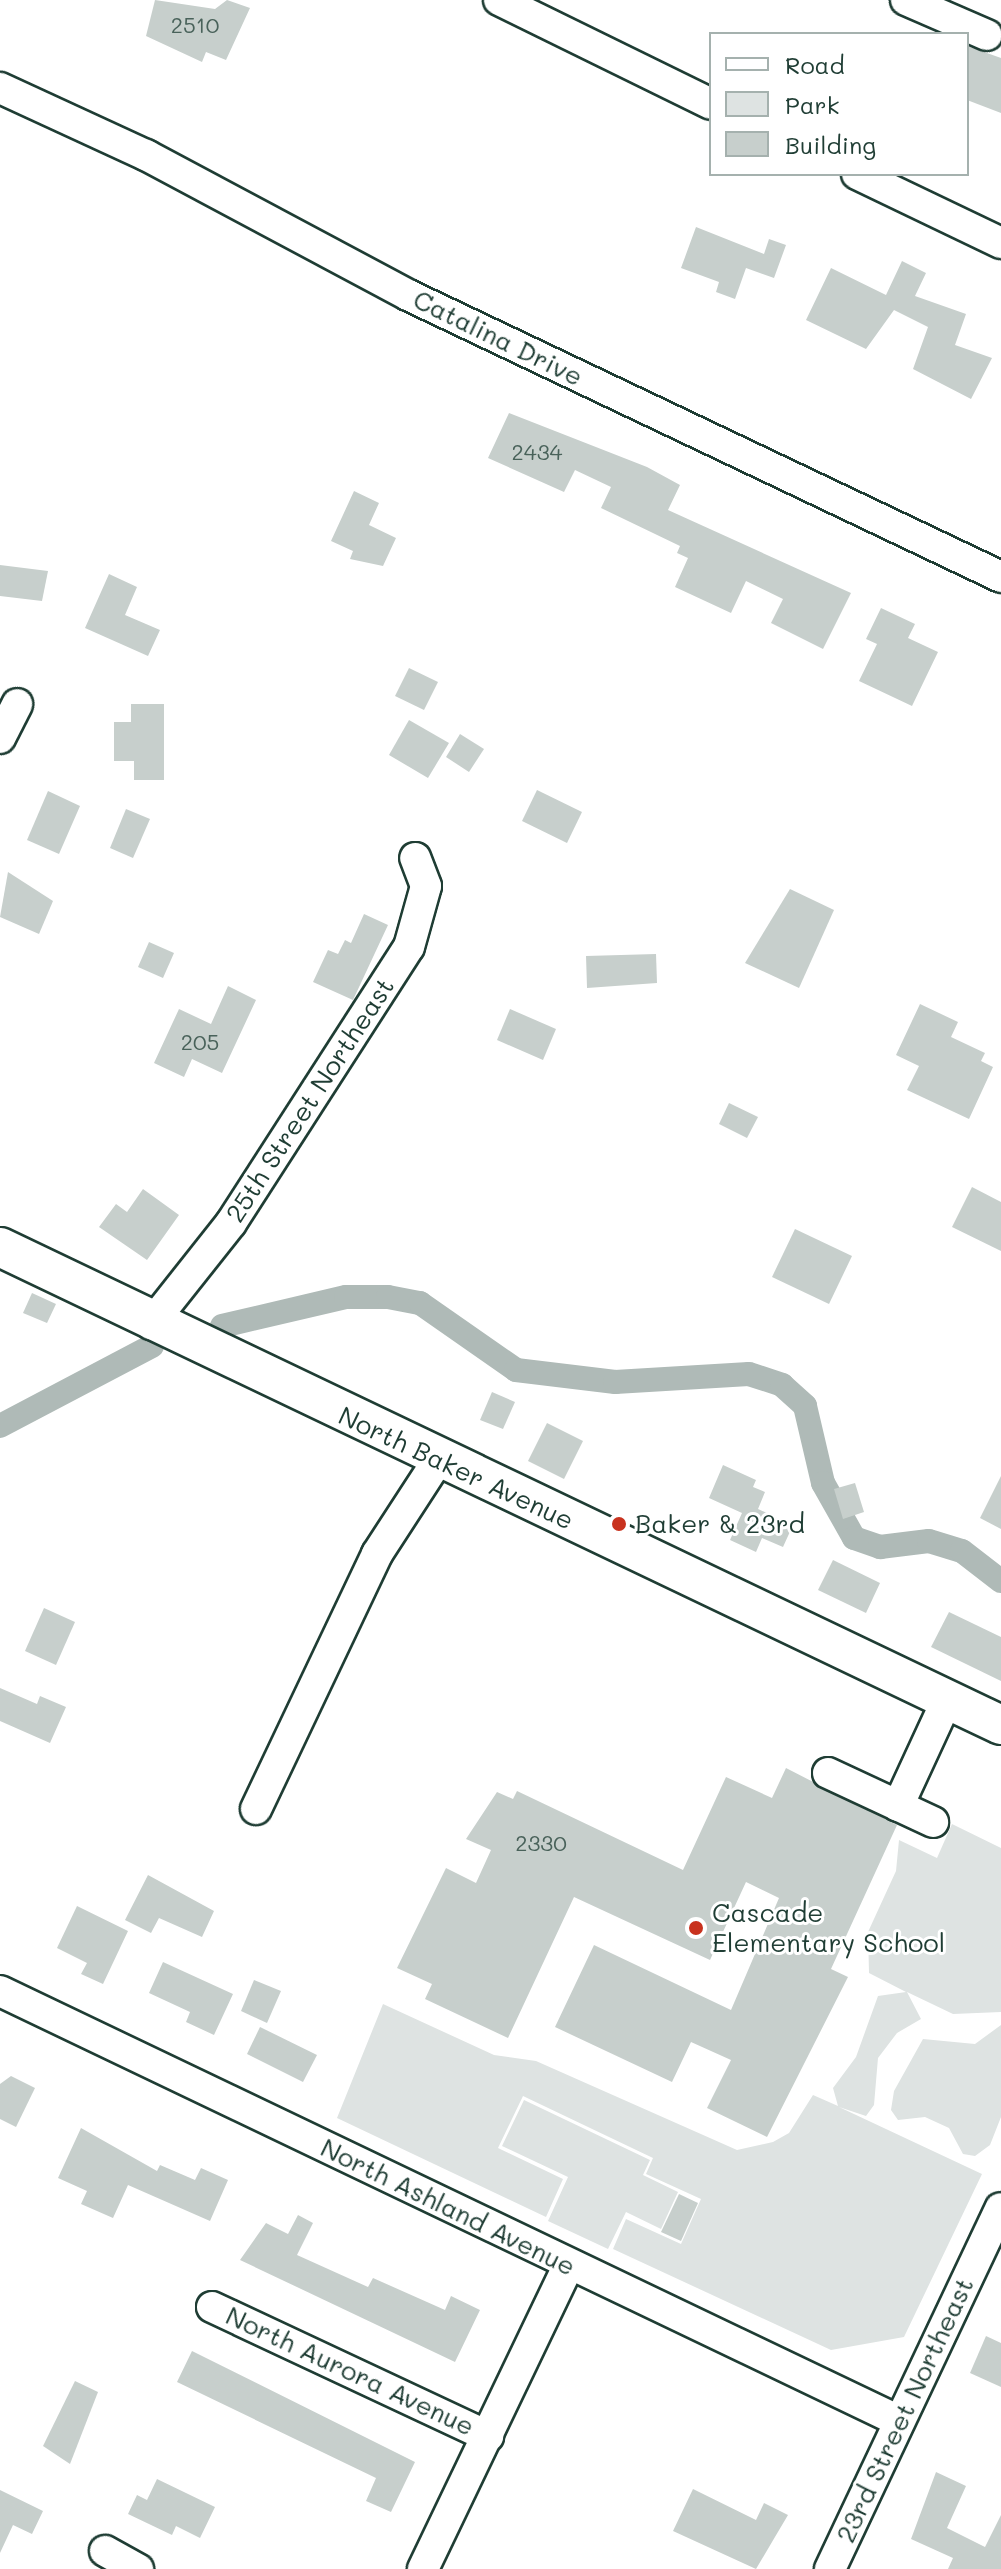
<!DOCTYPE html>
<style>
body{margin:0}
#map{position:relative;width:1001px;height:2569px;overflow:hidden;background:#fff;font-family:Mali,sans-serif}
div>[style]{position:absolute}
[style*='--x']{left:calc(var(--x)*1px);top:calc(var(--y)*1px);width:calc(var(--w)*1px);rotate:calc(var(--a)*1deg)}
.green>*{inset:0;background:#dee3e2}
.canal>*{height:24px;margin:-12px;padding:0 12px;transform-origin:12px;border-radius:12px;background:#afbab7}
.building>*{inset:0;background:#c7cfcc}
.roads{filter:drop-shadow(2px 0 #1f3d34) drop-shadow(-2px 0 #1f3d34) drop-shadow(0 2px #1f3d34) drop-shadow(0 -2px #1f3d34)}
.minor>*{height:30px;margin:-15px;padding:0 15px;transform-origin:15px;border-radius:15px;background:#fff}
.major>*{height:38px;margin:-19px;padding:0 19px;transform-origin:19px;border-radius:19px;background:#fff}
.dots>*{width:22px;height:22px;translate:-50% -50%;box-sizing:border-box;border:4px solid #fff;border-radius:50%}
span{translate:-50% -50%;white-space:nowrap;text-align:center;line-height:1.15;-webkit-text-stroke:6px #fff;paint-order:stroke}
.number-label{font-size:22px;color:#49625a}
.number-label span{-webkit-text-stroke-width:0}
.street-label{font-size:26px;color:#1f3d34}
.poi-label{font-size:26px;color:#1f3d34}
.left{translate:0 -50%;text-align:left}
.legend{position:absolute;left:709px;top:32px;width:260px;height:144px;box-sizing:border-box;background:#fff;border:2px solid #a5b1ae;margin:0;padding:10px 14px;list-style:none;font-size:24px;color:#1f3d34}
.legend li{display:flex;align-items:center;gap:16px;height:40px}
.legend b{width:40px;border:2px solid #a5b1ae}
</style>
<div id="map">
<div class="green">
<i style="clip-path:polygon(952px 1824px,1001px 1848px,1001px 2012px,953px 2014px,907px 1992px,921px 2019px,897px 2033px,878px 2058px,874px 2105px,866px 2116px,839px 2107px,982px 2174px,904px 2337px,831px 2350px,613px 2249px,626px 2219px,681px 2244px,701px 2199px,646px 2174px,653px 2158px,523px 2096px,498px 2148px,563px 2179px,546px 2217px,337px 2118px,383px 2004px,494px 2055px,536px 2061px,737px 2150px,773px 2142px,789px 2133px,813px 2095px,838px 2106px,833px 2088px,856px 2057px,878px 1996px,906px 1992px,869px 1973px,868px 1932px,896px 1871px,899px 1840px,937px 1858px)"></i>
<i style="clip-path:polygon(1001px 2025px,1001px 2117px,990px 2145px,975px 2156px,963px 2154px,949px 2128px,925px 2117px,898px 2120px,891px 2110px,894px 2091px,923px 2039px,975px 2044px)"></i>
<i style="clip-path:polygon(524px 2100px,650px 2160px,643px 2175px,678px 2192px,661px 2229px,626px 2212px,608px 2249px,548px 2221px,568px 2177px,502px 2146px)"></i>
</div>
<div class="canal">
<i style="--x:222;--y:1326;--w:127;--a:-13.2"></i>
<i style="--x:346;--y:1297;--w:42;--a:0"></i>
<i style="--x:388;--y:1297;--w:33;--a:11"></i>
<i style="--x:420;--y:1303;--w:117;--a:34.9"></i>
<i style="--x:516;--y:1370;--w:100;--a:6.9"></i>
<i style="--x:615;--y:1382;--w:134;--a:-3.4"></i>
<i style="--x:749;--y:1374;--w:35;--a:18"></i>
<i style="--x:782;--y:1385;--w:31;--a:42"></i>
<i style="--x:805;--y:1406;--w:79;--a:76.8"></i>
<i style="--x:823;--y:1483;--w:63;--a:60.6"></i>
<i style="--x:854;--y:1538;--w:28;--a:19"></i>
<i style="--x:880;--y:1547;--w:49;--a:-7"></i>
<i style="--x:929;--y:1541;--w:34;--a:17"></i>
<i style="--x:962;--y:1551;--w:49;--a:37.6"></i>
<i style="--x:0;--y:1426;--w:172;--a:-27.8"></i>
</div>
<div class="building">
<i style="clip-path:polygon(155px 0,215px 9px,227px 0,250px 8px,226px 60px,206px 52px,202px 62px,146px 36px)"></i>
<i style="clip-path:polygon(967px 46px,1001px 58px,1001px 113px,967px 100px)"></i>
<i style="clip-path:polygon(696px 227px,764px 254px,769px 239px,786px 245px,774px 278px,746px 268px,735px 299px,716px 292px,719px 282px,681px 268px)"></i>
<i style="clip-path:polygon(902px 261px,926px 273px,915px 296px,966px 314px,955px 345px,992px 358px,971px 399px,913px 369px,928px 327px,894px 310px,866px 349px,806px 320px,831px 268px,886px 295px)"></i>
<i style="clip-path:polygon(509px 413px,647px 467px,680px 485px,668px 510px,851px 593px,823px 649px,771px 623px,783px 599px,746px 581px,731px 613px,675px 587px,688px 558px,677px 553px,680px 546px,601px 508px,611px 487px,575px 470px,564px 492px,488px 458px)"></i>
<i style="clip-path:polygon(354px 491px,379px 503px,369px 525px,396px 538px,383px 566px,350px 559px,353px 551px,331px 541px)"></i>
<i style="clip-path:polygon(0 565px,48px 571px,42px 601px,0 596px)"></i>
<i style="clip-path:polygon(109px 574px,137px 587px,125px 615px,160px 630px,148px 656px,85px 628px)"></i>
<i style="clip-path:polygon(881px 608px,915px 624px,908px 638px,938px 652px,912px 706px,859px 681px,877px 644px,866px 639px)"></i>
<i style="clip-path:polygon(409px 668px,438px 682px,424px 710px,395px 696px)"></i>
<i style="clip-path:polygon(131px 704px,164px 704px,164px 780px,134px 780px,134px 761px,114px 761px,114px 722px,131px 722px)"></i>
<i style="clip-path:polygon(409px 720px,449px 743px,428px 778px,389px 755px)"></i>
<i style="clip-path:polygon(460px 734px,484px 749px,469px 772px,446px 757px)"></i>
<i style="clip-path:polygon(537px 790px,582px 812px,567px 843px,522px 821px)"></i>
<i style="clip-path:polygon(48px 791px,80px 806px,59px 854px,27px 840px)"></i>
<i style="clip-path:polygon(126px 809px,150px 819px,133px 858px,110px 848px)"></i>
<i style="clip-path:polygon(8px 872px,53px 901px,39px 934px,0 917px)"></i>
<i style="clip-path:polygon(790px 889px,834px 910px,799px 988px,745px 963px)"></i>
<i style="clip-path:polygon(364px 914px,388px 925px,353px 1000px,313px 982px,328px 950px,338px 954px,345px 940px,351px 943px)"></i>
<i style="clip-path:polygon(149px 942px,174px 953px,163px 978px,138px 967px)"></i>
<i style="clip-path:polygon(656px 954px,657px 983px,587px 988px,586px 956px)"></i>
<i style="clip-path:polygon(228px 986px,256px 1000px,222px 1073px,192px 1059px,184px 1077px,154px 1063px,179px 1009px,211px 1024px)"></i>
<i style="clip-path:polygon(920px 1004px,958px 1022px,951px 1037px,985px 1053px,981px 1061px,993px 1067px,969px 1119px,907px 1090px,919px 1066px,896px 1055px)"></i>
<i style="clip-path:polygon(510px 1009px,556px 1029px,543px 1060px,497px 1040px)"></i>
<i style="clip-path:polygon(729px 1103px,758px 1117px,747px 1138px,719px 1124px)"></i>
<i style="clip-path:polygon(972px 1187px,1001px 1202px,1001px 1251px,952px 1227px)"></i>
<i style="clip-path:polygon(143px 1189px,179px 1215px,147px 1260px,99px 1227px,116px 1204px,127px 1212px)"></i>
<i style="clip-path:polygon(795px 1229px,852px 1256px,829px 1304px,772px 1277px)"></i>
<i style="clip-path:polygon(32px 1293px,56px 1304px,47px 1323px,23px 1313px)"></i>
<i style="clip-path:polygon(492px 1392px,515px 1402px,503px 1429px,480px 1420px)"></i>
<i style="clip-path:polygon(547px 1423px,583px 1441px,564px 1479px,528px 1461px)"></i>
<i style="clip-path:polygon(723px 1465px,756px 1480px,753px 1487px,765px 1492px,758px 1509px,793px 1525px,783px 1547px,762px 1538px,756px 1552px,730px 1540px,742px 1513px,709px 1498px)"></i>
<i style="clip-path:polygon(1001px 1476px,1001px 1529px,980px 1518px)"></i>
<i style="clip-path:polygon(855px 1483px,864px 1512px,843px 1519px,834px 1489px)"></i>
<i style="clip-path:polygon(833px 1560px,880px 1583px,866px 1613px,818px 1590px)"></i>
<i style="clip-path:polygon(44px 1608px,75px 1622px,56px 1665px,25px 1651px)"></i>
<i style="clip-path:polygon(949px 1612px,1001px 1637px,1001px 1681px,931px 1647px)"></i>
<i style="clip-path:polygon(0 1688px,37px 1704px,40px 1696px,66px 1707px,50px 1743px,0 1721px)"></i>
<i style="clip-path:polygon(786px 1768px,897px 1825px,831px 1969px,848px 1977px,767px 2137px,707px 2108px,731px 2060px,691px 2042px,672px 2082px,555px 2027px,594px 1945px,731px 2010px,779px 1898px,746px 1882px,710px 1960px,574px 1897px,508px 2038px,425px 1999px,432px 1984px,397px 1968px,446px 1868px,476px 1883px,491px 1850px,466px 1839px,497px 1792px,513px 1799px,517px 1791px,683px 1870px,726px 1777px,772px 1798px)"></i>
<i style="clip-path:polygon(148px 1875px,214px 1911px,202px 1937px,159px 1918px,151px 1933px,125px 1920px)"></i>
<i style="clip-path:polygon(77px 1906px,128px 1931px,103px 1984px,81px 1974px,87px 1963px,57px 1948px)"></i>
<i style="clip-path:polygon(163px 1962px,233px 1994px,214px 2035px,186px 2022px,190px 2012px,149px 1993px)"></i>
<i style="clip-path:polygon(254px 1980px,281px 1991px,267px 2023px,241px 2011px)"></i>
<i style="clip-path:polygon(260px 2027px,317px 2055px,303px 2082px,247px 2054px)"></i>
<i style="clip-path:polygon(11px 2076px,35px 2088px,16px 2127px,0 2119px,0 2084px)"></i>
<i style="clip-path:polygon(81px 2128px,157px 2171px,160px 2165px,195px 2180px,201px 2168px,228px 2180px,210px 2221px,128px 2185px,113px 2218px,81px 2204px,87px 2191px,58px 2178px)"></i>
<i style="clip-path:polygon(679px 2194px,698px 2203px,681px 2241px,661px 2232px)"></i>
<i style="clip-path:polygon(298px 2215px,313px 2223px,297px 2255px,368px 2287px,373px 2278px,445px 2310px,451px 2296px,480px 2310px,455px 2362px,240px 2260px,266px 2223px,288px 2234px)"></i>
<i style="clip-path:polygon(986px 2336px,1001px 2343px,1001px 2387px,970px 2373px)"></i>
<i style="clip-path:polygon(192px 2351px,415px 2462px,391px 2512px,366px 2501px,376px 2478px,177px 2382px)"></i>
<i style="clip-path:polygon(75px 2381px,98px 2392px,70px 2464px,43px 2446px)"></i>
<i style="clip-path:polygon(936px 2472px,966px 2486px,947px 2528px,985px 2547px,1001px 2515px,1001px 2569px,948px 2569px,953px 2558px,911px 2539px)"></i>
<i style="clip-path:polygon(157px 2479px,215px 2507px,200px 2538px,176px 2526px,172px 2535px,128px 2514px,137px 2495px,147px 2500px)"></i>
<i style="clip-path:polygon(693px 2489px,756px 2520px,764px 2503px,788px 2515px,756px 2569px,673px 2531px)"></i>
<i style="clip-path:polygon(0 2490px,43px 2511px,32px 2534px,13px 2525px,0 2553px)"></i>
</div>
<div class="roads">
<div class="minor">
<i style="--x:499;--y:0;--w:236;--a:26.1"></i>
<i style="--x:906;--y:0;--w:88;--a:23.4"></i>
<i style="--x:0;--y:88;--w:161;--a:24.7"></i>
<i style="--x:146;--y:155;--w:297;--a:28.1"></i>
<i style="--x:408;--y:295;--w:657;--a:25.43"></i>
<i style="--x:857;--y:174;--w:160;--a:25.6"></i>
<i style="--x:0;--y:738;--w:38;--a:-63"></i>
<i style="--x:151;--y:1324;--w:129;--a:-51.6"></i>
<i style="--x:231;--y:1223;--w:328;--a:-57.2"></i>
<i style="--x:409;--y:947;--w:63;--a:-74.4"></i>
<i style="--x:426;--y:886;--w:30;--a:-111"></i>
<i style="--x:828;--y:1773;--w:116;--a:25"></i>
<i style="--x:898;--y:1806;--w:117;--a:-65.2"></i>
<i style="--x:256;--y:1809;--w:282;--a:-64.6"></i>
<i style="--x:377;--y:1554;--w:112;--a:-57"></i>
<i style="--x:0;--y:1991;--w:994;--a:25.56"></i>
<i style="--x:212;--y:2307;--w:305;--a:25.1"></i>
<i style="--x:105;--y:2551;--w:38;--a:29"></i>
<i style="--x:423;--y:2569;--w:336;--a:-64.4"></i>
<i style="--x:830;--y:2569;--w:399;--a:-64.7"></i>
</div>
<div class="major">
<i style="--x:0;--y:1247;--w:1109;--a:25.53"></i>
</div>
</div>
<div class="dots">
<i style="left:619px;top:1524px;background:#c8321e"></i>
<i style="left:696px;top:1928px;background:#c8321e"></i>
</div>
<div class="number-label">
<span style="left:195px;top:25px">2510</span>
<span style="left:537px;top:452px">2434</span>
<span style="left:200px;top:1042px">205</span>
<span style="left:541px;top:1843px">2330</span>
</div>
<div class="street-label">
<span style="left:498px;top:338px;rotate:26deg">Catalina Drive</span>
<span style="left:310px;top:1100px;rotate:-57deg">25th Street Northeast</span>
<span style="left:456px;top:1468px;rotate:25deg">North Baker Avenue</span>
<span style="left:448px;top:2207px;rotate:26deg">North Ashland Avenue</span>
<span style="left:350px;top:2371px;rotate:25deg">North Aurora Avenue</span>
<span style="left:905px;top:2410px;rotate:-65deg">23rd Street Northeast</span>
</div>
<div class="poi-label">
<span class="left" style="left:635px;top:1524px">Baker &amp; 23rd</span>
<span class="left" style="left:712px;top:1928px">Cascade<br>Elementary School</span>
</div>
<ul class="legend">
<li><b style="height:10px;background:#fff"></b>Road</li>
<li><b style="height:22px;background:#dee3e2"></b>Park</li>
<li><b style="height:22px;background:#c7cfcc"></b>Building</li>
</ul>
</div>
